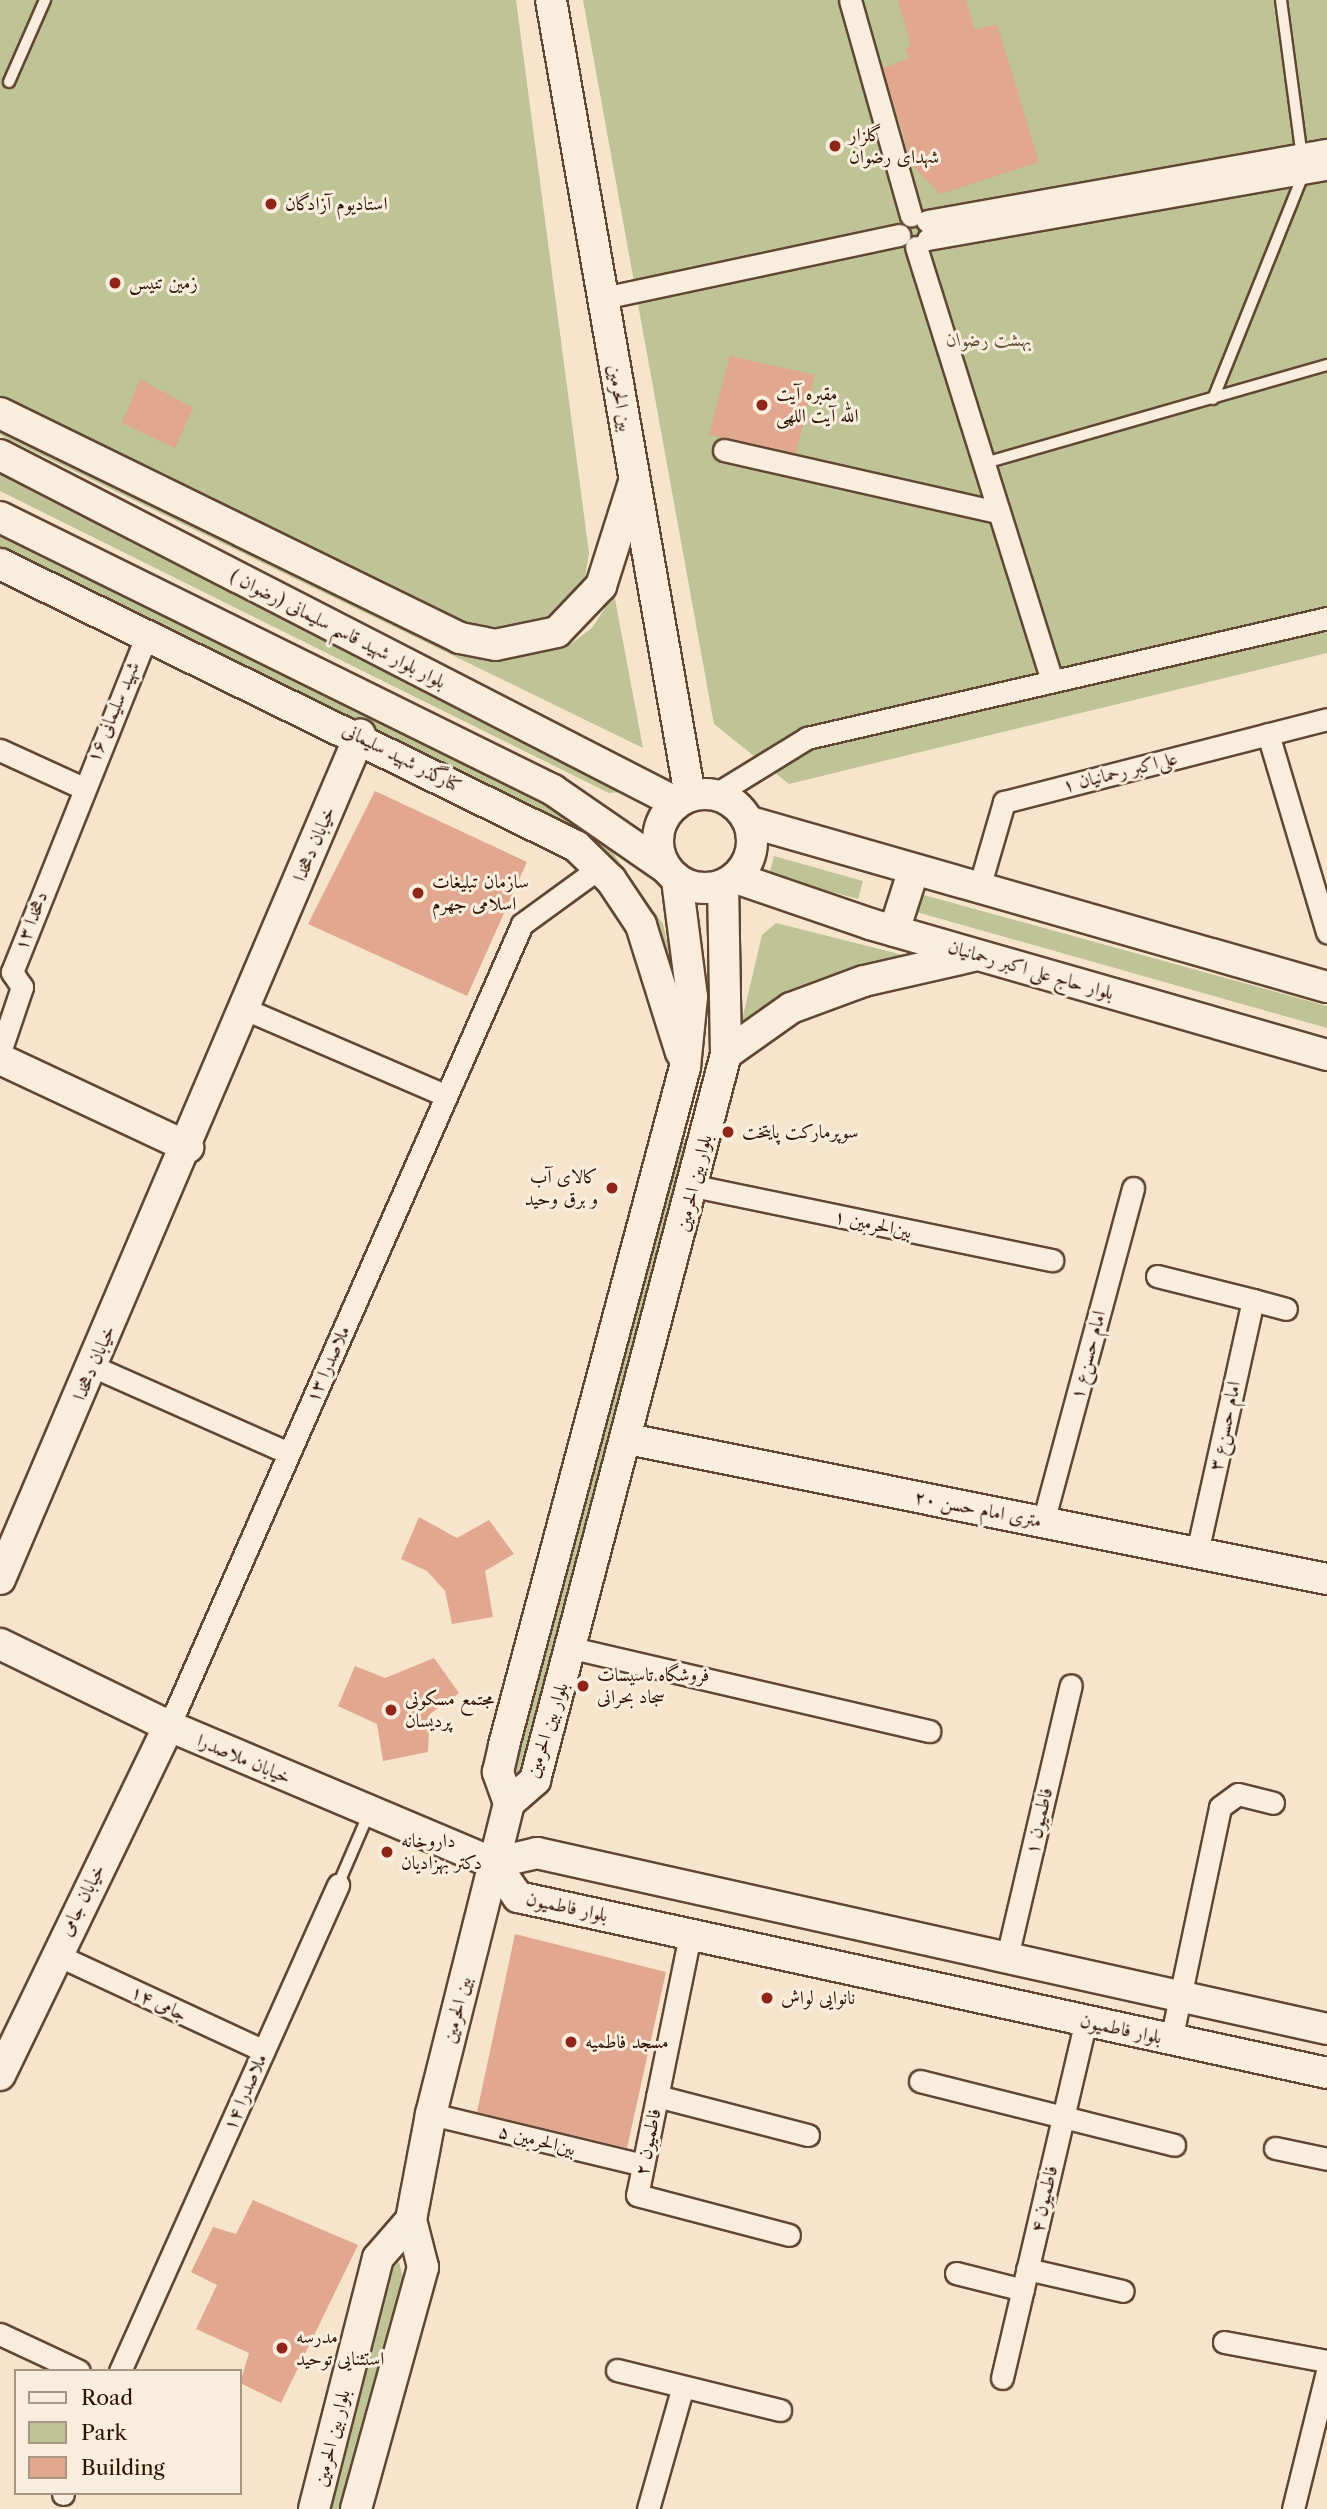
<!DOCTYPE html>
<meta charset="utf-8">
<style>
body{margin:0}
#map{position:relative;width:1327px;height:2509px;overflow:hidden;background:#f6e5cc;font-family:"Libre Caslon Text",Amiri,serif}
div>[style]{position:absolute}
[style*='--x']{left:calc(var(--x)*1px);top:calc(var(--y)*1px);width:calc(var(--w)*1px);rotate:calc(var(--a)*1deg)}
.green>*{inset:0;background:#bec496}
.building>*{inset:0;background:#e2a78f}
.roads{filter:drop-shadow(2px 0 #604633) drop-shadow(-2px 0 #604633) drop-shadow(0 2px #604633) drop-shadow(0 -2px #604633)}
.lane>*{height:10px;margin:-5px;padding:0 5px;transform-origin:5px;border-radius:5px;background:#f9eede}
.street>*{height:21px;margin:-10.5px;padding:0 10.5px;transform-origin:10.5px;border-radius:10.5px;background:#f9eede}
.secondary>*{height:30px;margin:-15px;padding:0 15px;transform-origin:15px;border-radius:15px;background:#f9eede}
.secondary>.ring{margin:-15px;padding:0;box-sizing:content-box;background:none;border:30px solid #f9eede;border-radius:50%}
.dots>*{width:19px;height:19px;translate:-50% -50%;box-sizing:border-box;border:4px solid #f9eede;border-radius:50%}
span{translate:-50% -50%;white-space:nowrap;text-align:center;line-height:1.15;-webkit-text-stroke:6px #f9eede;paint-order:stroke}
.poi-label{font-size:19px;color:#2e1100}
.left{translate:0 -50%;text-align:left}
.right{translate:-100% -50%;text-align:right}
.park-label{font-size:19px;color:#605034;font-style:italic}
.street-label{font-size:19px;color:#2e1100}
.legend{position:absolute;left:14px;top:2369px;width:228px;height:126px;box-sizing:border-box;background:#f9eede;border:2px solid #a89685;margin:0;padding:9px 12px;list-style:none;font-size:21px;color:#2e1100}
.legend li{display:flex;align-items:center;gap:14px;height:35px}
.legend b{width:35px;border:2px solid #a89685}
</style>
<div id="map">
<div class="green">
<i style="clip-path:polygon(0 0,516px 0,589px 553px,583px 590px,549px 619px,492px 638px,0 409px)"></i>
<i style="clip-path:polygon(583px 0,1327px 0,1327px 653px,789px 784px,714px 724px)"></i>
<i style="clip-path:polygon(0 423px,497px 654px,565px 648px,592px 628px,614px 594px,643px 748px,0 435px)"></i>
<i style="clip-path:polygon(0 468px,623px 785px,622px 792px,609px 793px,0 491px)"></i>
<i style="clip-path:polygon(0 531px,577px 822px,613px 853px,663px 924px,684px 1012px,613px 870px,389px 739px,0 547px)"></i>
<i style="clip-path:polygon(774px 856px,863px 881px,858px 899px,769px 875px)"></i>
<i style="clip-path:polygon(924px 895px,1327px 1006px,1327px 1028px,913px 911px)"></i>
<i style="clip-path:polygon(776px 923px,911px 957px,789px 993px,741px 1024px,762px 935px)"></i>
<i style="clip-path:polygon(686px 1138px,688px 1160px,526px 1768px,517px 1772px,511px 1765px,672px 1155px)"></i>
<i style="clip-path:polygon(399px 2262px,404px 2281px,345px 2509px,324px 2509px,386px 2276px)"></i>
</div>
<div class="building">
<i style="clip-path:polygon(898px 0,966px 0,975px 30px,997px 24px,1039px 162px,940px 194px,912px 165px,883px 68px,909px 58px,905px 48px,911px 47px)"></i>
<i style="clip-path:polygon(730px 356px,815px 375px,796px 453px,709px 435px)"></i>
<i style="clip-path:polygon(140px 379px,193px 408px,175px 448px,122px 423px)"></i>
<i style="clip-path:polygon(375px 791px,527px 862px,467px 996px,308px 924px)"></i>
<i style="clip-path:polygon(419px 1517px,457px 1538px,489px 1520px,514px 1554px,485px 1571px,493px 1617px,452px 1624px,445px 1591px,427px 1571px,401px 1559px)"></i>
<i style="clip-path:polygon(434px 1658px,459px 1693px,430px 1714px,428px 1752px,383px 1761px,377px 1724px,338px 1706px,355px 1666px,385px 1678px)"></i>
<i style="clip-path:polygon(515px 1934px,666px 1972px,627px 2148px,477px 2112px)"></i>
<i style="clip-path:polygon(253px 2200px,358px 2245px,281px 2403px,240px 2383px,249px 2353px,196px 2329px,217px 2285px,191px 2272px,213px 2227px,236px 2234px)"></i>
</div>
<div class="roads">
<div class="lane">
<i style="--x:1281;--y:0;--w:158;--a:82.4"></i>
<i style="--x:9;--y:82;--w:90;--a:-66.3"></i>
<i style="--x:1213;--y:399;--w:244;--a:-68.1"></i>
<i style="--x:985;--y:463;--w:356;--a:-16"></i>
<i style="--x:338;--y:1885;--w:78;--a:-66.7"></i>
</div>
<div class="street">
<i style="--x:850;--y:0;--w:224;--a:74.2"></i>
<i style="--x:927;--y:221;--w:406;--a:-10.1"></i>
<i style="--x:928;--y:239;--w:405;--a:-10"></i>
<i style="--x:916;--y:247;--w:455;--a:72.6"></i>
<i style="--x:603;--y:298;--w:303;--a:-12"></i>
<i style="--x:724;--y:450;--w:281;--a:12.8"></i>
<i style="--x:1268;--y:734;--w:207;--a:73.4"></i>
<i style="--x:0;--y:750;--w:89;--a:24.6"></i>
<i style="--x:716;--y:794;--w:107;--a:-31.6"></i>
<i style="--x:807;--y:738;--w:534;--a:-12.99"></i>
<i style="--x:978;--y:891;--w:93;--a:-73.7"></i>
<i style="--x:1004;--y:802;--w:333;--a:-14.4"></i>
<i style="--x:245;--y:1009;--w:218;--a:23.3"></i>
<i style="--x:0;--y:1052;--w:69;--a:-71.3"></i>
<i style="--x:22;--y:987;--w:18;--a:-124"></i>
<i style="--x:12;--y:972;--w:361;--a:-68.2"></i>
<i style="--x:694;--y:1186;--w:366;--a:11.7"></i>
<i style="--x:1157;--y:1276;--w:99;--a:14"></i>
<i style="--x:1253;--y:1300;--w:258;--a:102.5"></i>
<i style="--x:1253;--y:1300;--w:34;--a:15"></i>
<i style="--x:92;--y:1366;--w:214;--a:23.9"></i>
<i style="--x:1043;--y:1522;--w:346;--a:-74.9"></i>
<i style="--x:572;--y:1648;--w:367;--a:13.1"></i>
<i style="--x:169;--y:1726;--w:876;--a:-66.24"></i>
<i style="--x:522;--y:924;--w:95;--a:-36"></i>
<i style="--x:690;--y:1935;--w:265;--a:101.5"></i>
<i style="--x:637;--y:2195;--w:157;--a:14.7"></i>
<i style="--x:55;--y:1954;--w:230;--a:24.9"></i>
<i style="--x:1007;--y:1957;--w:279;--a:-76.8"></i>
<i style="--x:1171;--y:2040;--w:238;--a:-78.1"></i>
<i style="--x:1220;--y:1807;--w:22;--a:-36"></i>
<i style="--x:1238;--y:1794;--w:36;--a:14"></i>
<i style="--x:920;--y:2081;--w:262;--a:14.1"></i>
<i style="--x:657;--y:2096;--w:156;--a:14.5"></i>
<i style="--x:431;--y:2114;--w:218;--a:13.5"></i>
<i style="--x:1275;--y:2148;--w:53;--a:11.9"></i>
<i style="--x:1027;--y:2269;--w:98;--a:12.9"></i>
<i style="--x:956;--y:2273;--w:69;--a:14.2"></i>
<i style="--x:0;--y:2334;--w:87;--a:25.1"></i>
<i style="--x:1224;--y:2342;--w:105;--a:10.5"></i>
<i style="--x:617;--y:2370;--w:168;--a:13.8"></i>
<i style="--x:120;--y:2371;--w:533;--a:-65.84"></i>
<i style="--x:1002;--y:2378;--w:367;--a:-76.8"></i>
<i style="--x:63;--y:2494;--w:1;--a:-90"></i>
<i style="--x:648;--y:2509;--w:124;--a:-74.1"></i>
<i style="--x:1293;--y:2509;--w:141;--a:-76.1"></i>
</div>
<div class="secondary">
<i style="--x:551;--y:0;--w:808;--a:80.09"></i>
<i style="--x:0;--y:413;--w:512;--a:26.06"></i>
<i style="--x:460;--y:638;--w:36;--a:11"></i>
<i style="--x:495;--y:645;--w:63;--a:-11.8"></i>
<i style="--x:557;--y:632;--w:64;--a:-46.3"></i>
<i style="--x:601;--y:586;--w:106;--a:-72.4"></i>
<i style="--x:0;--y:455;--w:761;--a:27.2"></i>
<i style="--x:0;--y:517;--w:617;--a:26.27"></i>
<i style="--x:553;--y:790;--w:137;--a:34.6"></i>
<i style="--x:0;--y:564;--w:641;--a:26.09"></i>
<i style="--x:576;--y:846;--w:49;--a:44.2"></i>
<i style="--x:611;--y:880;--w:54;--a:56.3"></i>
<i style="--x:641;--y:925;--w:134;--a:72.6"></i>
<i class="ring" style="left:658px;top:794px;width:64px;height:64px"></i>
<i style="--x:750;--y:822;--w:600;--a:15.96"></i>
<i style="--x:736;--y:878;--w:142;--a:18.9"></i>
<i style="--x:870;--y:924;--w:475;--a:16"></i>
<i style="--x:894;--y:931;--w:62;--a:-72.1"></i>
<i style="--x:726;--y:1054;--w:80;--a:-35.3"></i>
<i style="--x:791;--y:1008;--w:78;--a:-20.3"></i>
<i style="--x:864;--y:981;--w:112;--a:-12.9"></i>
<i style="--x:0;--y:1059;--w:208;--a:25.1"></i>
<i style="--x:628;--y:1439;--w:713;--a:11.33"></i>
<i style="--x:0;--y:1579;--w:918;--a:-66.9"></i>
<i style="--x:0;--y:1644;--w:188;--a:25.9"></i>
<i style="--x:169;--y:1726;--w:353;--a:22.9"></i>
<i style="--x:509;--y:1803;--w:35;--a:-41"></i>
<i style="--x:535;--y:1780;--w:751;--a:-75.26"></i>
<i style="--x:726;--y:1054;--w:169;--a:-91"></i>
<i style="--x:509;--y:1803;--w:33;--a:-110"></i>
<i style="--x:498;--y:1772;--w:28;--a:-77"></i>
<i style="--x:504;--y:1745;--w:702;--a:-75.05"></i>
<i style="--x:685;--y:1067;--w:70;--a:-84.3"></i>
<i style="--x:692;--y:997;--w:118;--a:-97.3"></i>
<i style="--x:494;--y:1863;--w:42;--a:54.8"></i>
<i style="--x:518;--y:1897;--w:828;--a:12.27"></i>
<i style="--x:494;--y:1863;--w:44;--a:-13.1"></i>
<i style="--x:537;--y:1853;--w:809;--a:12.56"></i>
<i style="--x:0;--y:2075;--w:388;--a:-64.2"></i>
<i style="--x:314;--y:2509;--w:259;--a:-75.7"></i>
<i style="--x:378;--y:2258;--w:50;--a:-49"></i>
<i style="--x:356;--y:2509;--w:251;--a:-74.5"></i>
<i style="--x:423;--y:2267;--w:49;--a:-104.3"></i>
<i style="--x:411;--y:2220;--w:108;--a:-79.3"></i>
<i style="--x:431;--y:2114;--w:321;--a:-75.9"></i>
</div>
</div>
<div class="dots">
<i style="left:835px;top:146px;background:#8f2418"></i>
<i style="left:271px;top:204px;background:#8f2418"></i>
<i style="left:115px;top:283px;background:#8f2418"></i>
<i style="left:762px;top:405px;background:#8f2418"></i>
<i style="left:418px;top:893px;background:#8f2418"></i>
<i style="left:728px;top:1132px;background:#8f2418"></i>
<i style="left:612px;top:1188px;background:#8f2418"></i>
<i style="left:583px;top:1686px;background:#8f2418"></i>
<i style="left:391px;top:1710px;background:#8f2418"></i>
<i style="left:387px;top:1852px;background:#8f2418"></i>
<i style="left:767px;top:1998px;background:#8f2418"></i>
<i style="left:571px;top:2042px;background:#8f2418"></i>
<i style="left:282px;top:2348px;background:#8f2418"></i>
</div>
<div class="poi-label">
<span class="left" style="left:849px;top:146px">گلزار<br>شهدای رضوان</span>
<span class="left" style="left:285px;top:204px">استادیوم آزادگان</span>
<span class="left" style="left:129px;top:283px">زمین تنیس</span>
<span class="left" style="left:776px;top:405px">مقبره آیت<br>الله آیت اللهی</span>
<span class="left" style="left:432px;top:893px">سازمان تبلیغات<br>اسلامی جهرم</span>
<span class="left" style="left:742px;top:1132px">سوپرمارکت پایتخت</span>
<span class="right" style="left:598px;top:1188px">کالای آب<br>و برق وحید</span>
<span class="left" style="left:597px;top:1686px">فروشگاه تاسیسات<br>سجاد بحرانی</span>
<span class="left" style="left:405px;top:1710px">مجتمع مسکونی<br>پردیسان</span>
<span class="left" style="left:401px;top:1852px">داروخانه<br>دکتر بهزادیان</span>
<span class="left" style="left:781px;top:1998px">نانوایی لواش</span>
<span class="left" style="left:585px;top:2042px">مسجد فاطمیه</span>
<span class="left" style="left:296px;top:2348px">مدرسه<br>استثنایی توحید</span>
</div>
<div class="park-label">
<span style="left:989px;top:340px">بهشت رضوان</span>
</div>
<div class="street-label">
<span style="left:620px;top:398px;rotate:80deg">بین الحرمین</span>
<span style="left:338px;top:629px;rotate:27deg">بلوار بلوار شهید قاسم سلیمانی (رضوان )</span>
<span style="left:113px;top:712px;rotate:-67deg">شهید سلیمانی ۱۶</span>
<span style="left:402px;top:758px;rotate:27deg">کنارگذر شهید سلیمانی</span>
<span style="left:1120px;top:772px;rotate:-14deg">علی‌اکبر رحمانیان ۱</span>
<span style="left:314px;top:844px;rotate:-67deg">خیابان دهخدا</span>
<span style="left:31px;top:921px;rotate:-69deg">دهخدا ۱۳</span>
<span style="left:1031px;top:970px;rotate:16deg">بلوار حاج علی اکبر رحمانیان</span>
<span style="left:694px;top:1183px;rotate:-76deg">بلوار بین الحرمین</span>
<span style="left:873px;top:1224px;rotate:12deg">بین‌الحرمین ۱</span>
<span style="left:1088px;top:1355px;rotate:-75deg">امام حسن‌ع ۱</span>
<span style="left:94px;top:1363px;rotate:-67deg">خیابان دهخدا</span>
<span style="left:328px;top:1364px;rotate:-66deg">ملاصدرا ۱۳</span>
<span style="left:1225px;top:1426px;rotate:-78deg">امام حسن‌ع ۳</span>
<span style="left:978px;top:1509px;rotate:11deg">۲۰ متری امام حسن</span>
<span style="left:547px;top:1730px;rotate:-72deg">بلوار بین الحرمین</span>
<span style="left:244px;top:1759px;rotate:23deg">خیابان ملاصدرا</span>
<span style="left:1039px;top:1821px;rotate:-77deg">فاطمیون ۱</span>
<span style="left:82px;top:1900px;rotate:-63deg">خیابان جامی</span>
<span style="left:567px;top:1907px;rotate:12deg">بلوار فاطمیون</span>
<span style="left:159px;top:2003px;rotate:25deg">جامی ۱۴</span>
<span style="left:457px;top:2010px;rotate:-76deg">بین الحرمین</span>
<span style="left:1121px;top:2029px;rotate:12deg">بلوار فاطمیون</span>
<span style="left:245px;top:2092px;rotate:-66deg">ملاصدرا ۱۴</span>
<span style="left:537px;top:2140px;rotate:14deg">بین‌الحرمین ۵</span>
<span style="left:648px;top:2142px;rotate:-78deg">فاطمیون ۲</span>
<span style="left:1044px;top:2199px;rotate:-77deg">فاطمیون ۴</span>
<span style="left:332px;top:2438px;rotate:-76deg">بلوار بین الحرمین</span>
</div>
<ul class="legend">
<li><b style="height:9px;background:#f9eede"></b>Road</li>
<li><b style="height:19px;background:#bec496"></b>Park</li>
<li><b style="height:19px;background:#e2a78f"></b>Building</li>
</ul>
</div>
